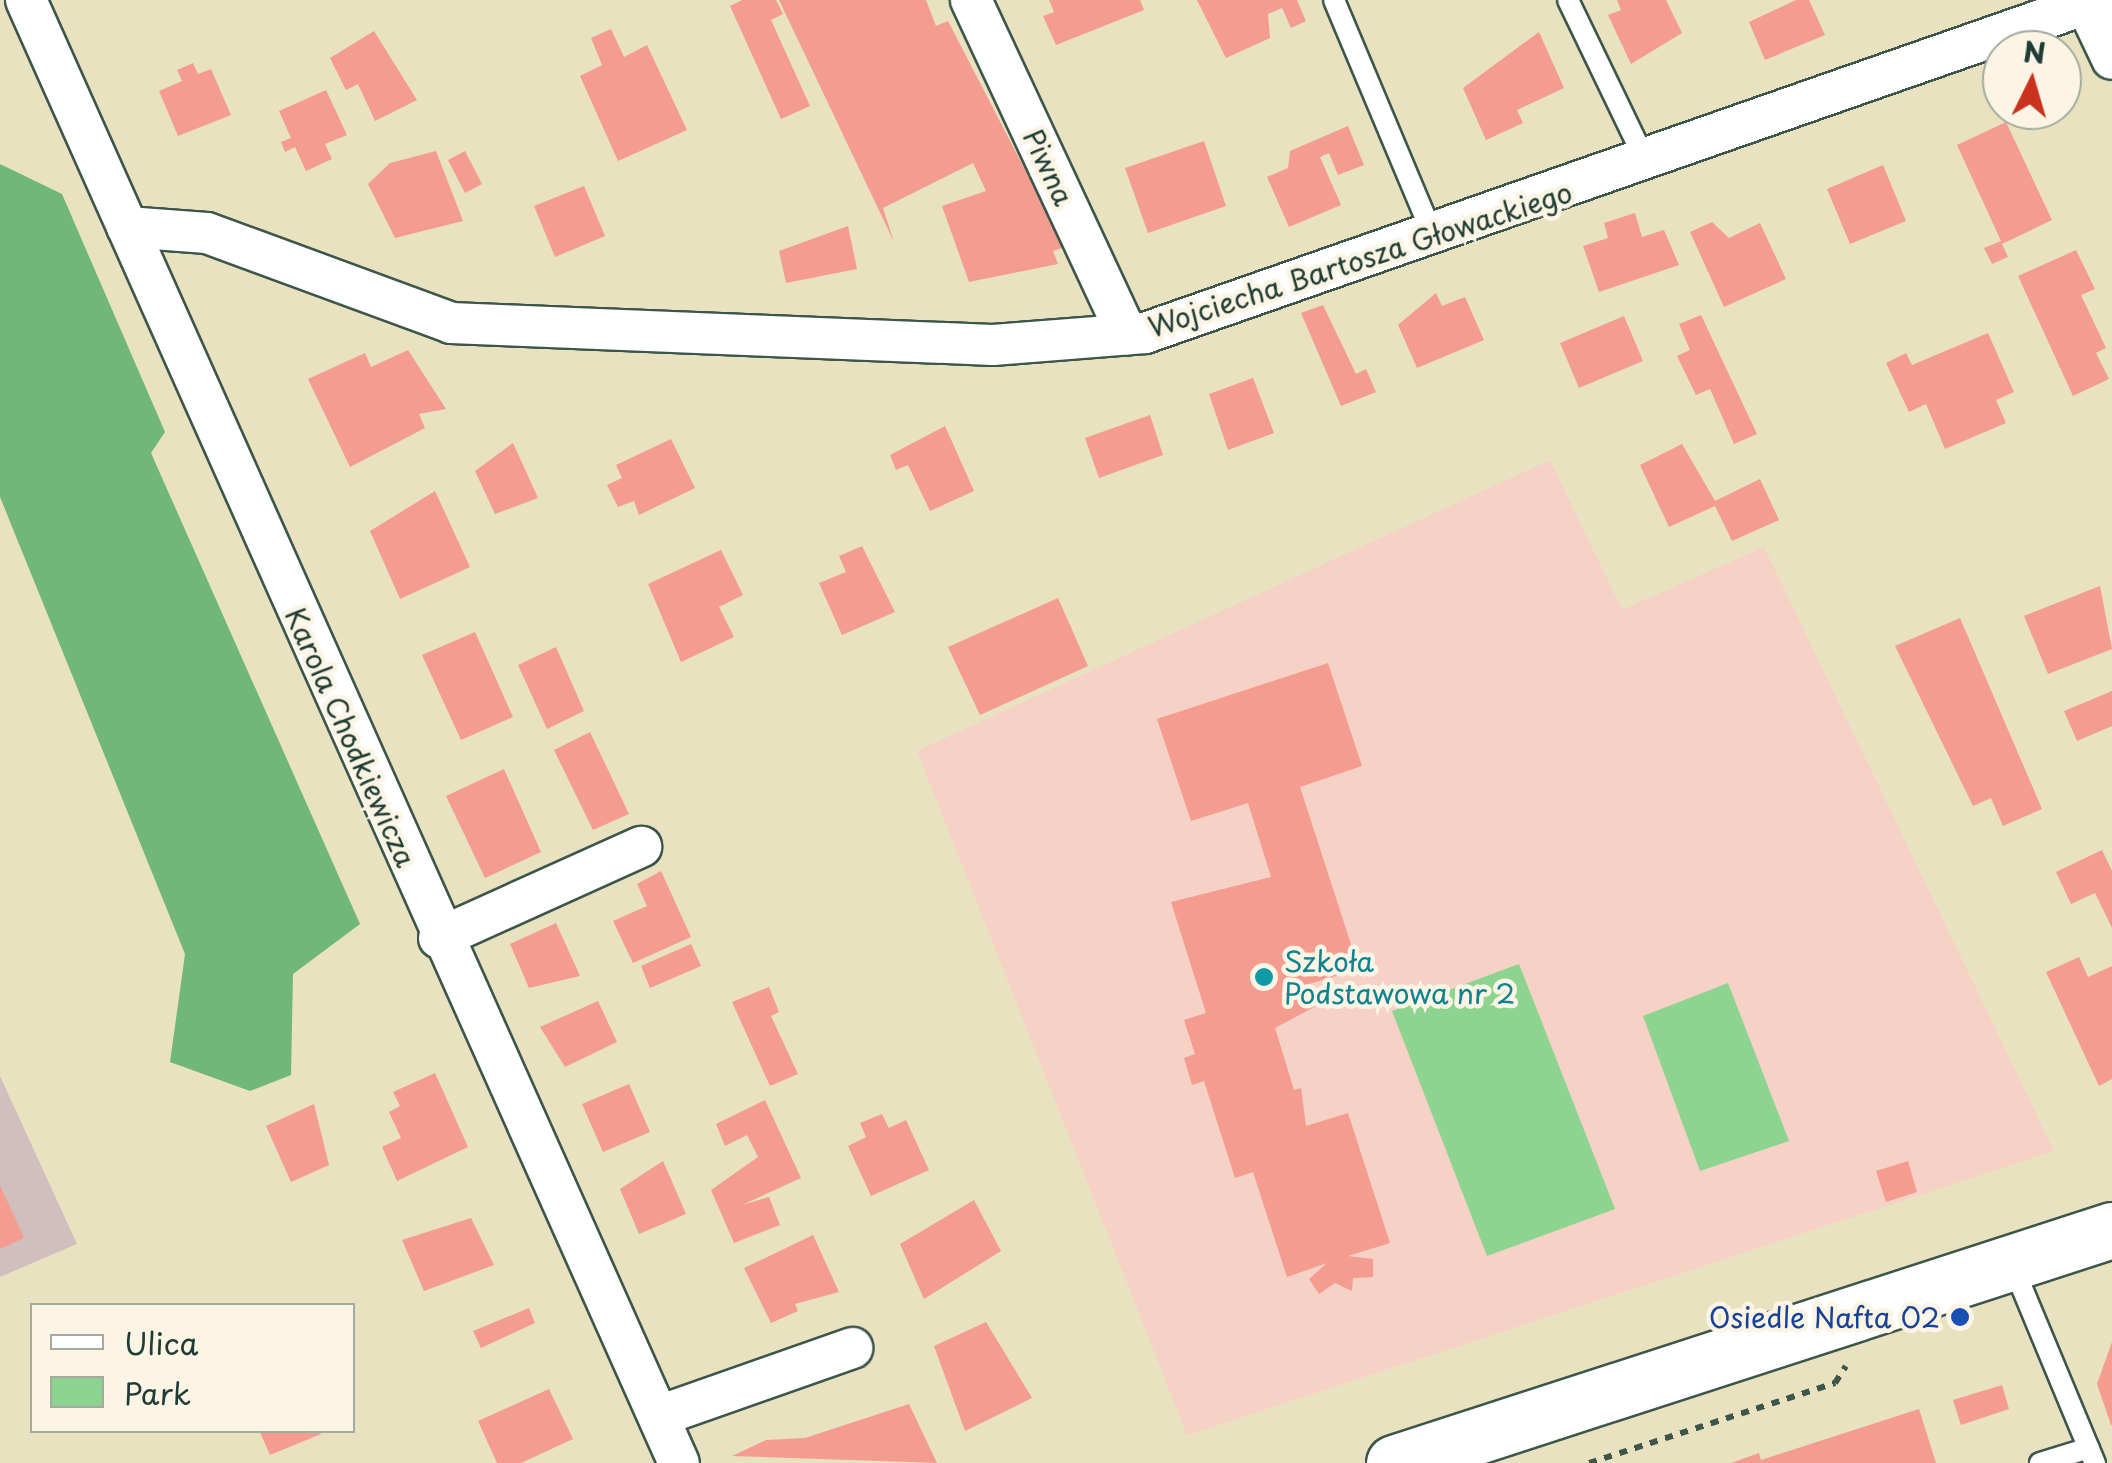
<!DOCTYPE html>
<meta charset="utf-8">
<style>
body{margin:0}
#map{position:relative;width:2112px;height:1463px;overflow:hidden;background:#e9e2c0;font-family:"Playpen Sans",sans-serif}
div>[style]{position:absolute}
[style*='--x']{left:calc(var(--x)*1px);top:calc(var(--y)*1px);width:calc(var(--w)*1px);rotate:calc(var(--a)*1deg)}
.built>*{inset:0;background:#f6d1c5}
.industrial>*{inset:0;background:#d1bfbf}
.green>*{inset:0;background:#8cd48f}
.forest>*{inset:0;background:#71b67a}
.building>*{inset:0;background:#f39c8f}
.path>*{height:6px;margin-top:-3px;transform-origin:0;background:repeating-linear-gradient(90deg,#3d5649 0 8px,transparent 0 16px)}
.roads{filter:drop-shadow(2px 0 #3d5649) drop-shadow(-2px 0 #3d5649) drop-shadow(0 2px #3d5649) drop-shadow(0 -2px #3d5649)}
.lane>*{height:20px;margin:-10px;padding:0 10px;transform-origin:10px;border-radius:10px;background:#fff}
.street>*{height:40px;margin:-20px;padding:0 20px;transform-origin:20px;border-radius:20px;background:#fff}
.secondary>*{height:55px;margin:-27.5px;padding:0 27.5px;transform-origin:27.5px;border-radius:27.5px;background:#fff}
.dots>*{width:28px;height:28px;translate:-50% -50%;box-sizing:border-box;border:5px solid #fcf5e5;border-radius:50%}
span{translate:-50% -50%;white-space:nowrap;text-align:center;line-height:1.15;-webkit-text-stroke:9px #fcf5e5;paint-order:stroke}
.street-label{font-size:28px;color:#1f3d34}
.culture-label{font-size:28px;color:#0d838f}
.left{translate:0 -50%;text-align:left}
.transit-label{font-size:28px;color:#164399}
.right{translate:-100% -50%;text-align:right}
.legend{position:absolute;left:30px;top:1303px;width:325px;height:130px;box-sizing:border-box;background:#fcf5e5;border:2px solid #a4ab9e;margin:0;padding:12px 18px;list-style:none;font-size:30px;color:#1f3d34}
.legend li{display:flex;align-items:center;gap:20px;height:50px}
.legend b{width:50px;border:2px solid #a4ab9e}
.north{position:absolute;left:1982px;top:30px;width:100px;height:100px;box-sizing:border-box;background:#fcf5e5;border:2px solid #a4ab9e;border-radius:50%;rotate:5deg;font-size:28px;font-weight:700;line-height:40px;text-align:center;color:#1f3d34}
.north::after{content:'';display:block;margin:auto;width:35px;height:45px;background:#c8321e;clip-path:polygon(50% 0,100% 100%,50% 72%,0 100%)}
</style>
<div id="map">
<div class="built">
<i style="clip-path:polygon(1550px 460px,1622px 610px,1764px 547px,2054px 1151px,1187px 1435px,917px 751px)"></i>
</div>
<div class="industrial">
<i style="clip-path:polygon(0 1076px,77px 1244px,0 1277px)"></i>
</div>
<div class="green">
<i style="clip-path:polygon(1519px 964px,1615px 1209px,1487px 1256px,1392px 1011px)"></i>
<i style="clip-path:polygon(1728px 983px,1789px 1141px,1700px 1171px,1643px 1016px)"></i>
</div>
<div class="forest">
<i style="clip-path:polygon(0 164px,62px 194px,165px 432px,151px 453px,360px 924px,293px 974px,291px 1075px,250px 1091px,170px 1062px,185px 954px,0 497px)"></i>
</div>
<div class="building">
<i style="clip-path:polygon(742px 0,776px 0,783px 14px,771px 20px,810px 106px,781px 119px,730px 6px)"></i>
<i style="clip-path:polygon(779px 0,926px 0,936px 26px,948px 21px,1065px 247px,1053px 251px,1058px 264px,969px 282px,942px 206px,986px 191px,973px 163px,883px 208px,894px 242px)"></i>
<i style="clip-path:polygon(1049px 0,1140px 0,1144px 10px,1056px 45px,1043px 16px,1054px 12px)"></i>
<i style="clip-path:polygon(1197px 0,1297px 0,1306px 21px,1291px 28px,1282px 8px,1268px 14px,1270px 38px,1226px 58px)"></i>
<i style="clip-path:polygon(1617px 0,1666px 0,1682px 33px,1631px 64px,1608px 15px,1621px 10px)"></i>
<i style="clip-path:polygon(1796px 0,1809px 0,1825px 35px,1765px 60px,1749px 22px)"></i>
<i style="clip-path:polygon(611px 29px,624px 57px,647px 45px,687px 130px,618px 161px,580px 76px,602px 65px,591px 38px)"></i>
<i style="clip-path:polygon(374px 31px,417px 100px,375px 121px,358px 84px,346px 90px,330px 58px)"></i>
<i style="clip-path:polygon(1539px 32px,1564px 88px,1517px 110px,1523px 123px,1486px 140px,1463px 88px)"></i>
<i style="clip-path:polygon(193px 63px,198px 74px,211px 69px,231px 115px,178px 136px,159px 91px,182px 81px,177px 70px)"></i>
<i style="clip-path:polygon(326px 90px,347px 135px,325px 144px,332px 159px,306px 171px,295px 147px,285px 152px,281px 142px,291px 138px,279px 111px)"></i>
<i style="clip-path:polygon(2006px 122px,2052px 220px,2002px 244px,2008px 257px,1992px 264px,1984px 248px,2001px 241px,1957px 145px)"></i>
<i style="clip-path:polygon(1348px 126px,1364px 165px,1338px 175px,1329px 153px,1320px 157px,1341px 205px,1289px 227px,1267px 177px,1288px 168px,1290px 151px)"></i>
<i style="clip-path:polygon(1204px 141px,1226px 206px,1148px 233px,1125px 168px)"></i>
<i style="clip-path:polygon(436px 151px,463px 221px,395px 238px,368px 184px,390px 163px)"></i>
<i style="clip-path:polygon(465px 151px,482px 184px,465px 193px,448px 160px)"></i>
<i style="clip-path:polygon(1883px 165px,1906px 221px,1850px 244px,1827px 189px)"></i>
<i style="clip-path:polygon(584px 186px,605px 236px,555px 257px,534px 206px)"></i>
<i style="clip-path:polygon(1635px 213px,1642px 237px,1664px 230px,1679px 265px,1599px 292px,1583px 246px,1608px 238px,1604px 223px)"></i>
<i style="clip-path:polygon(1712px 222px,1729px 238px,1760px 223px,1786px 279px,1724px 307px,1690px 232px)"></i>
<i style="clip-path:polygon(848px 226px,857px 269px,786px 283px,779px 251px)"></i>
<i style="clip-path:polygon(2076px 250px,2095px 289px,2081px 295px,2106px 348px,2096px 353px,2109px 379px,2073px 396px,2018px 276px)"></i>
<i style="clip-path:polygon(1436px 293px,1442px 306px,1465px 297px,1484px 340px,1417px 368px,1398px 325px)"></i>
<i style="clip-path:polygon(1323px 305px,1356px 374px,1366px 369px,1376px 392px,1341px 406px,1301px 313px)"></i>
<i style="clip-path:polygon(1701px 315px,1757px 434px,1734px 444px,1710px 389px,1696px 395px,1677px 356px,1690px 350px,1679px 324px)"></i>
<i style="clip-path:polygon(1624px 316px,1643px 361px,1579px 388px,1560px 343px)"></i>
<i style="clip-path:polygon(1988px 333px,2014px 392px,1996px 400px,2006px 423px,1945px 449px,1926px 404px,1909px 412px,1886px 363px,1906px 353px,1912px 365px)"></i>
<i style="clip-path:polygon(408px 350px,446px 409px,419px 414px,425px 428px,350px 467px,308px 379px,365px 353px,371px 367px)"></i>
<i style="clip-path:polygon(1253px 378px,1274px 433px,1228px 450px,1209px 394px)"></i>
<i style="clip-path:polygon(1150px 415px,1163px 455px,1099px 478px,1085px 438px)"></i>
<i style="clip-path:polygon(945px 426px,974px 491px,930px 511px,908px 465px,896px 470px,890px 455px)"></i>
<i style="clip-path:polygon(671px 439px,695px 488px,639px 515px,634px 501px,618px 507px,607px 485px,622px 478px,616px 465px)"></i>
<i style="clip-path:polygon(513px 443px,538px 498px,495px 514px,475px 471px)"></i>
<i style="clip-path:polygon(1682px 444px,1715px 501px,1760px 479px,1779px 520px,1732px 541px,1715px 506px,1669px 527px,1640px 465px)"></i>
<i style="clip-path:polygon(435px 491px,470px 567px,400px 599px,370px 531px)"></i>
<i style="clip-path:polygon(862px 546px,895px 612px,842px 635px,819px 583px,846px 572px,839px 556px)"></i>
<i style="clip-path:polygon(721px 550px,743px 595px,719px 607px,734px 637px,681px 662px,648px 584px)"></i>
<i style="clip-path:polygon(2100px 586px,2112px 649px,2048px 674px,2024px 616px)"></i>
<i style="clip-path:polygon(1058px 598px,1088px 666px,980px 715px,948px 647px)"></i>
<i style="clip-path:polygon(1960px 618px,2042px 809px,2003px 826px,1991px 798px,1973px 806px,1895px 646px)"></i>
<i style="clip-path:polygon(475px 632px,513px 717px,461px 740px,422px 655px)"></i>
<i style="clip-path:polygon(556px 647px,584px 711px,547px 729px,518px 665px)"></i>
<i style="clip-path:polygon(1328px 663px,1362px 766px,1300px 787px,1359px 969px,1309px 984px,1316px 1006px,1275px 1028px,1294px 1090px,1301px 1088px,1306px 1126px,1348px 1113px,1390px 1243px,1348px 1256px,1373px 1259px,1373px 1277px,1353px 1278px,1352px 1291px,1335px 1283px,1319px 1294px,1309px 1279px,1327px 1263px,1287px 1277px,1253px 1172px,1235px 1178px,1204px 1081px,1192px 1085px,1184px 1058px,1195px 1054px,1184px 1020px,1206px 1013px,1171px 902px,1271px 877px,1248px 803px,1191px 821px,1157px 719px)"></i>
<i style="clip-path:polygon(2112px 691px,2112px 726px,2077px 741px,2064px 711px)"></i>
<i style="clip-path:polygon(590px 732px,629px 814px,593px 830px,554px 750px)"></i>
<i style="clip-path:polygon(504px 769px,541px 852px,485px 878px,446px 796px)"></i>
<i style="clip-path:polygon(2102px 850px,2112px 871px,2112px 928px,2095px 893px,2071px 904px,2056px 872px)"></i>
<i style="clip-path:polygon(661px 871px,691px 937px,633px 963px,613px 921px,647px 906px,637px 884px)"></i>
<i style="clip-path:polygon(556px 923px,580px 976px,529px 988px,510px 944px)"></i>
<i style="clip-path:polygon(691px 944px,701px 966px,650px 988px,641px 966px)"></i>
<i style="clip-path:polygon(2079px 957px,2088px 977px,2112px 966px,2112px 1079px,2099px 1086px,2046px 972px)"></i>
<i style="clip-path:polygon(769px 987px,779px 1012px,771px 1016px,798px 1074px,770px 1086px,732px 1002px)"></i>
<i style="clip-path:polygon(598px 1001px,617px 1042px,565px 1067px,540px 1027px)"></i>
<i style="clip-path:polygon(435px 1073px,468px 1147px,397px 1181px,382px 1147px,401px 1138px,389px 1112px,400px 1106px,393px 1092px)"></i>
<i style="clip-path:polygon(629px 1084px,650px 1132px,603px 1152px,582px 1104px)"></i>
<i style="clip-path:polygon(765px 1100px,801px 1178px,742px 1205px,769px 1197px,780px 1225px,734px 1243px,711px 1190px,758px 1157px,747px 1135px,725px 1146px,716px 1124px)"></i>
<i style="clip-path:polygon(314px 1104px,329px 1165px,291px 1182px,266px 1126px)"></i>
<i style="clip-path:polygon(882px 1114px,889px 1128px,906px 1120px,929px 1170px,871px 1196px,848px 1146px,866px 1137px,860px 1123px)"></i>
<i style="clip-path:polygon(663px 1161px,686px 1214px,639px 1234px,620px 1189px)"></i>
<i style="clip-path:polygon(1908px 1161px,1917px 1192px,1886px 1202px,1876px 1171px)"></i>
<i style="clip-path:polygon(0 1185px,24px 1238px,0 1249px)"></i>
<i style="clip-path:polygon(974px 1200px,1001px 1251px,924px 1299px,900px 1244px)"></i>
<i style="clip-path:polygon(471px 1218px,494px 1265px,424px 1291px,402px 1240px)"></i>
<i style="clip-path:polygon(813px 1235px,839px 1292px,795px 1304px,798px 1311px,771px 1323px,744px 1268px)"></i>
<i style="clip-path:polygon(529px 1308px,535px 1323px,481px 1348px,473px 1331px)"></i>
<i style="clip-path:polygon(986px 1322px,1032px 1398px,965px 1431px,934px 1346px)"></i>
<i style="clip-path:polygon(2112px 1342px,2112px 1425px,2111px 1425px,2097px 1384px)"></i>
<i style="clip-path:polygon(2002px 1385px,2009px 1409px,1961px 1425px,1953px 1400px)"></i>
<i style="clip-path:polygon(549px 1389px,573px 1439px,521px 1463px,497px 1463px,478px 1421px)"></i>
<i style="clip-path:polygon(909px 1404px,937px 1463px,732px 1456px,766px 1440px,805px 1438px)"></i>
<i style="clip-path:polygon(1919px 1409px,1936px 1463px,1731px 1463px,1759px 1453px,1761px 1460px)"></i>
<i style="clip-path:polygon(259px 1430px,319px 1430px,321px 1434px,270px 1455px)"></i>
</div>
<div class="path">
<i style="--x:1589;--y:1463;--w:259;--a:-18"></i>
<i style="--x:1835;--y:1383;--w:20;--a:-57"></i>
</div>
<div class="roads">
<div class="lane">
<i style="--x:1334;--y:0;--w:258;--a:67.2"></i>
<i style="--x:1568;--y:0;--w:180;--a:64.3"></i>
<i style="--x:2012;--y:1264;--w:216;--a:67.4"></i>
<i style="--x:2040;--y:1463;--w:51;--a:-17"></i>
</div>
<div class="street">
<i style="--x:26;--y:0;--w:1602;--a:65.95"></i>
<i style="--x:971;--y:0;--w:369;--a:65"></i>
<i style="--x:2084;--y:0;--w:65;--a:64.6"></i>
<i style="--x:127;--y:227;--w:80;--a:4.3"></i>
<i style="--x:207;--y:233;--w:260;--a:20.2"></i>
<i style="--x:451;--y:323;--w:542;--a:2.32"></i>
<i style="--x:993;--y:345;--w:152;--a:-4.5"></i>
<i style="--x:1145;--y:333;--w:1010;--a:-19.26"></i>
<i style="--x:439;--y:938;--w:222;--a:-24.3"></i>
<i style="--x:659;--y:1416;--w:205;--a:-19.4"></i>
</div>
<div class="secondary">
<i style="--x:1394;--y:1463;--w:755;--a:-17.98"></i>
</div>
</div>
<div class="dots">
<i style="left:1264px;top:977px;background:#0f9aa8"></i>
<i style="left:1960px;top:1317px;background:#1a4fb4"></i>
</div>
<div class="street-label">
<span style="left:1049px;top:167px;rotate:65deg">Piwna</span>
<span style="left:1360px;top:259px;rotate:-18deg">Wojciecha Bartosza Głowackiego</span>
<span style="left:351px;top:737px;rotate:66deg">Karola Chodkiewicza</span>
</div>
<div class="culture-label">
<span class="left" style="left:1284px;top:977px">Szkoła<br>Podstawowa nr 2</span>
</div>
<div class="transit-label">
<span class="right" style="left:1940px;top:1317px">Osiedle Nafta 02</span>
</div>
<ul class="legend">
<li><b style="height:12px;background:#fff"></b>Ulica</li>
<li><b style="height:28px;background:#8cd48f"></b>Park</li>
</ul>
<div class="north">N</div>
</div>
